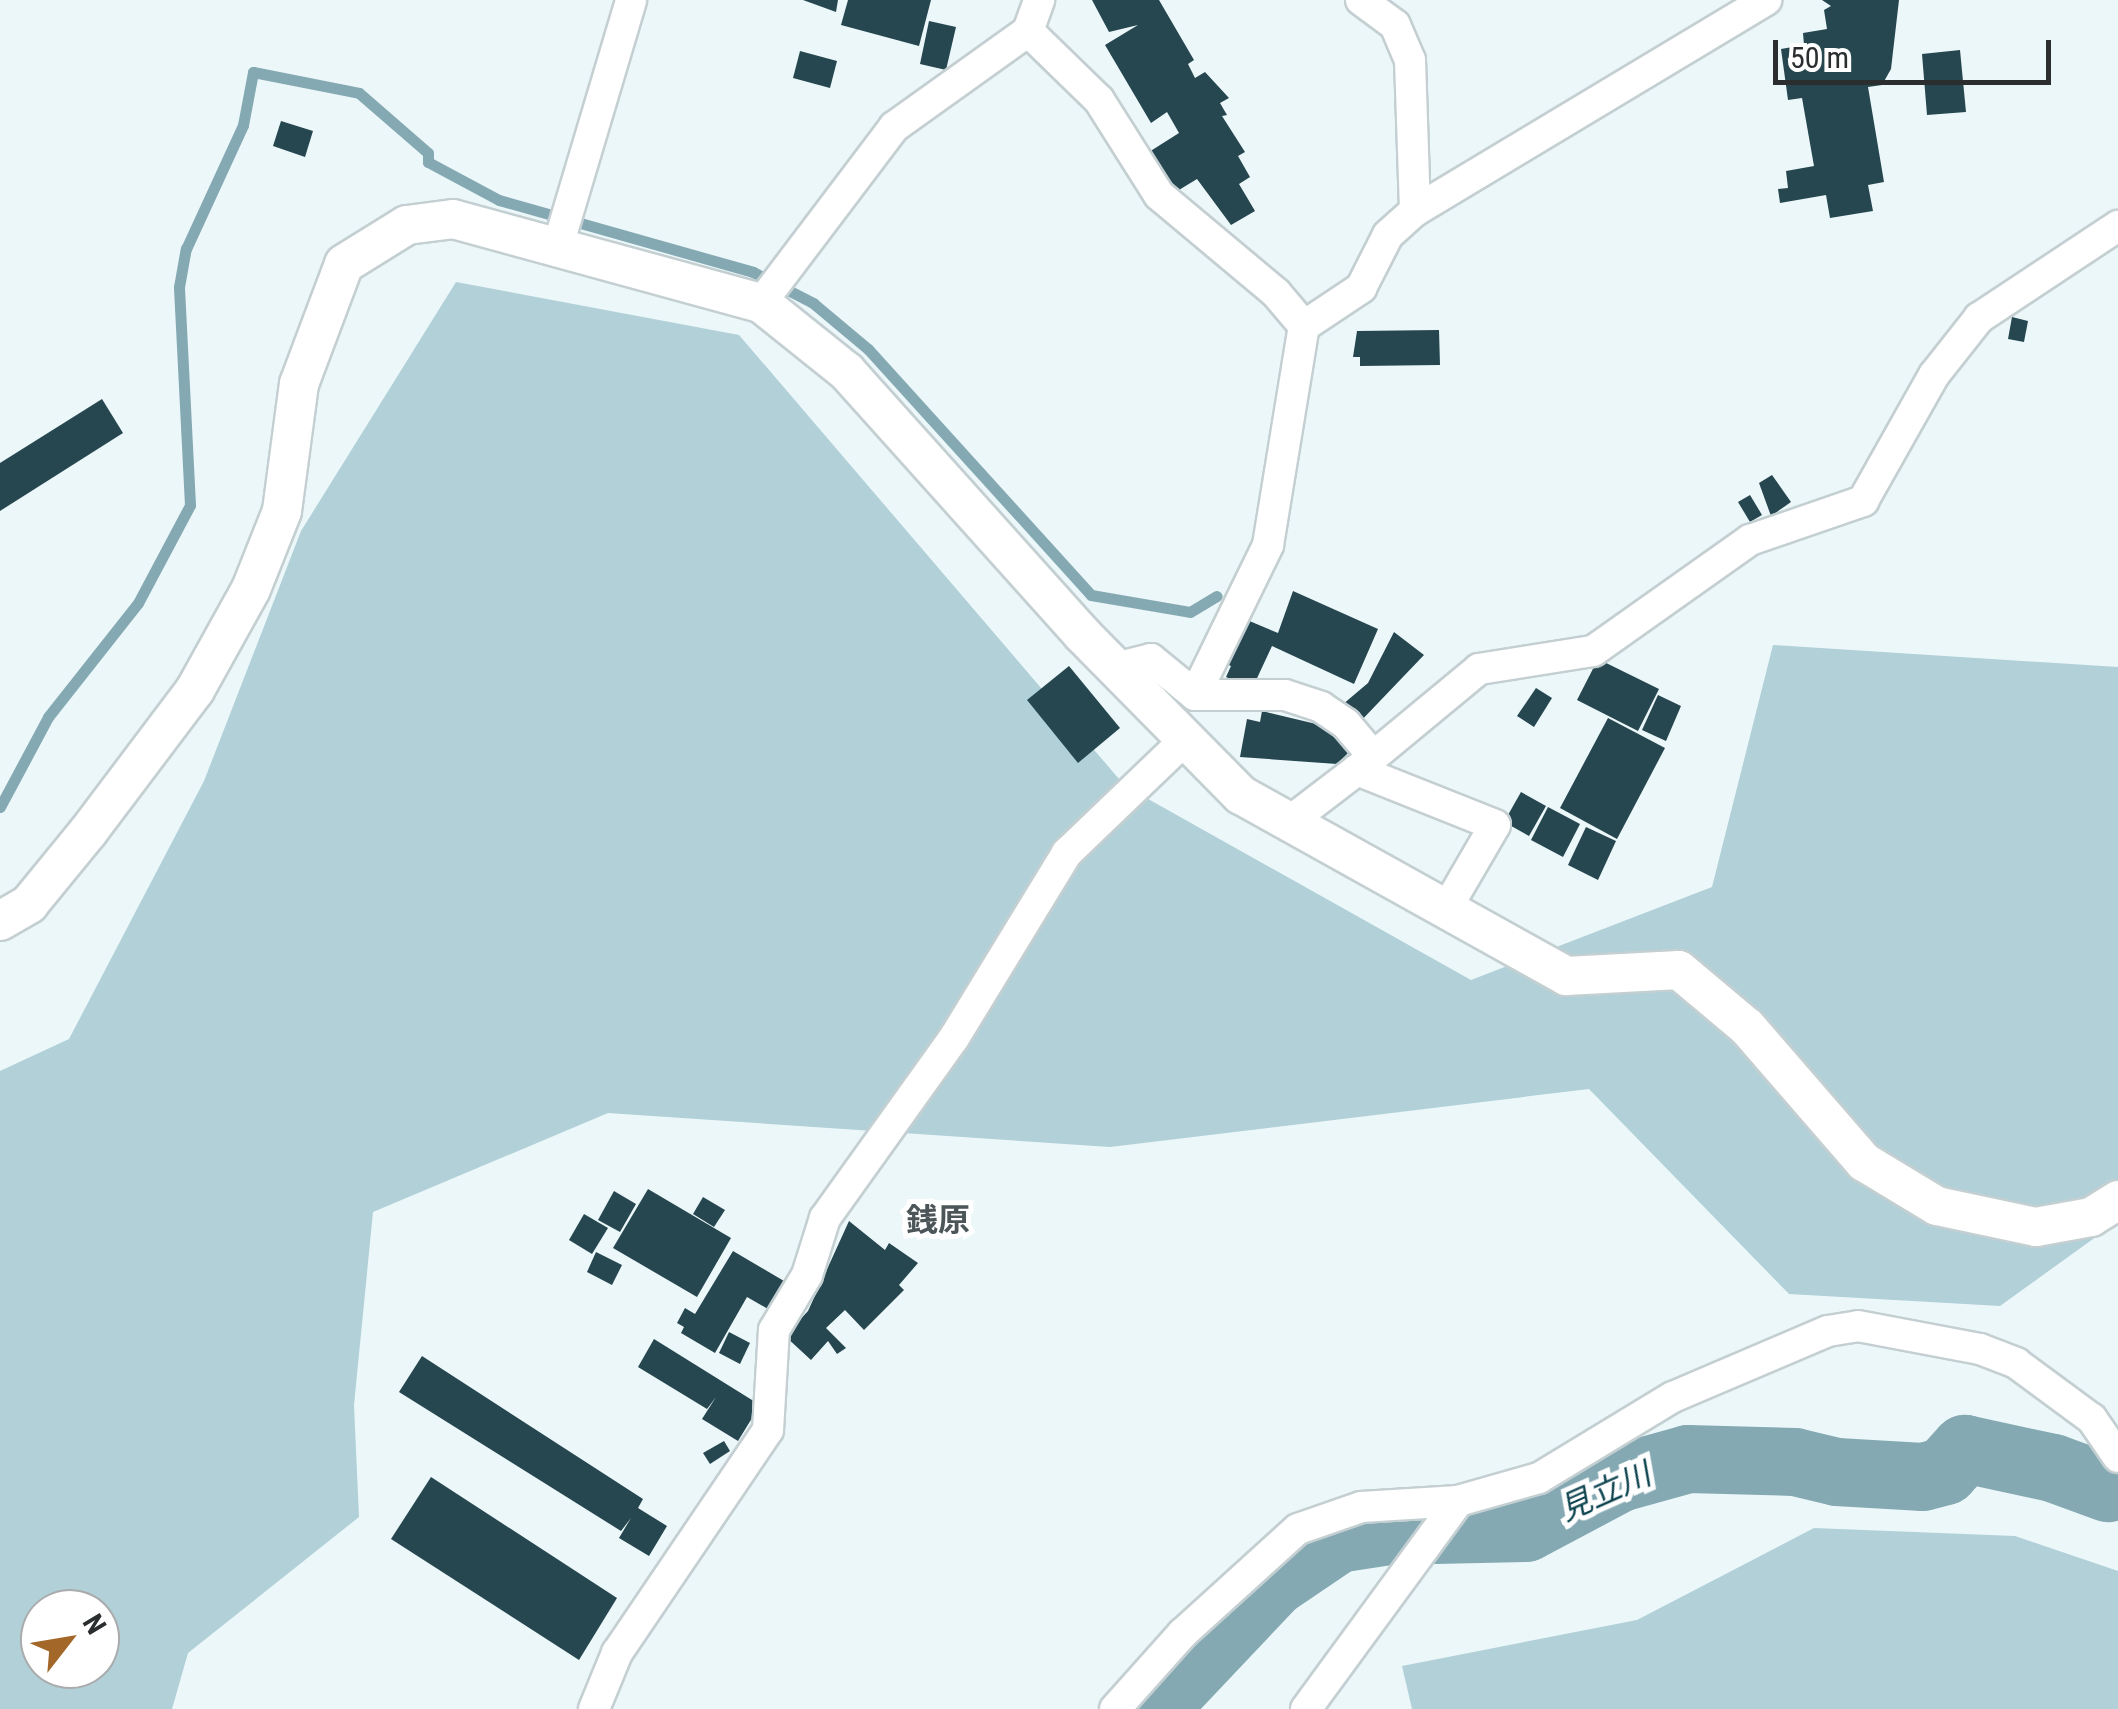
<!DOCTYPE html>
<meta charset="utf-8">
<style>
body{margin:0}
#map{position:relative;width:2118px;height:1709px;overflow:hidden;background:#ecf7fa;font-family:"Roboto Condensed","Noto Sans JP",sans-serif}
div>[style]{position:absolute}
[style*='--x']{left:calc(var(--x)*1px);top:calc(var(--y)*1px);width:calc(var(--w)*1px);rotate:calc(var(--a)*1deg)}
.green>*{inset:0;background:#b1d0d7}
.stream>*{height:11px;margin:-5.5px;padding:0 5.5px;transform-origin:5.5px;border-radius:5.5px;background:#85a9b2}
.river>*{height:68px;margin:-34px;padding:0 34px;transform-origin:34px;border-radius:34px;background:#85a9b2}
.building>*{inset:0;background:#26474f}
.roads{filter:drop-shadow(2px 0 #c4cfd2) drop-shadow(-2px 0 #c4cfd2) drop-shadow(0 2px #c4cfd2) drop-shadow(0 -2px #c4cfd2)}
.minor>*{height:30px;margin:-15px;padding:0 15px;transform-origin:15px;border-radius:15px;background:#fff}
.tertiary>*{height:38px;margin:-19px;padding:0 19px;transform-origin:19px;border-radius:19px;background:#fff}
span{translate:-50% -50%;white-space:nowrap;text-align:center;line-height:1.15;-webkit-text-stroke:10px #fff;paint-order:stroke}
.neighbourhood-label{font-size:32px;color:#4c5658;font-weight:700}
.water-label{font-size:32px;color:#0b424d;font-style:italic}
.north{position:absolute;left:20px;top:1589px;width:100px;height:100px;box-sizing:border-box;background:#fff;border:2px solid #aaabac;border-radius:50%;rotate:59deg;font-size:28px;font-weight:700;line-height:40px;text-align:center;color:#2a2e2f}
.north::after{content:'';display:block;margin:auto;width:35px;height:45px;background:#a36829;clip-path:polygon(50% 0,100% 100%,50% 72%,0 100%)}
.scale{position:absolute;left:1773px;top:40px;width:278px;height:45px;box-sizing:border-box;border:5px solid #2a2e2f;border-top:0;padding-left:12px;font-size:30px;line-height:35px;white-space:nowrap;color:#2a2e2f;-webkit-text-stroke:8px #fff;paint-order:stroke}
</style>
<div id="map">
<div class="green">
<i style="clip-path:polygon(evenodd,456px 282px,739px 335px,1125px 786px,1471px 980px,1712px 887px,1773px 645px,2118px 667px,2118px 1221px,2000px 1306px,1789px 1294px,1589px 1089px,1110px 1147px,608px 1113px,373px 1212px,354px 1405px,359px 1517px,188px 1653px,172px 1709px,0 1709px,0 1071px,69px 1039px,204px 781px,301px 531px,456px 282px,40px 1609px,100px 1609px,100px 1669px,40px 1669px,40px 1609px)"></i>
<i style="clip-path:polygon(1814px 1528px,2015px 1536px,2118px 1571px,2118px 1709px,1412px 1709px,1402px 1666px,1637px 1620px)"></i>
</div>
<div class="stream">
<i style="--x:0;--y:807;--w:102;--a:-61.9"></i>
<i style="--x:48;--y:717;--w:145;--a:-51.7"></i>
<i style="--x:138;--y:603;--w:111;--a:-62"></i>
<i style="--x:190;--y:505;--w:218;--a:-92.9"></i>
<i style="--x:179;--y:287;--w:39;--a:-80"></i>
<i style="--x:186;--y:249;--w:136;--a:-65.3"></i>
<i style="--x:243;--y:125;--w:54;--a:-79.3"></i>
<i style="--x:253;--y:72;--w:108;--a:11.2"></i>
<i style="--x:359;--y:93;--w:91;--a:41"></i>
<i style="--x:428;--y:153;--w:9;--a:90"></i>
<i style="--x:428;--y:162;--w:81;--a:28.2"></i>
<i style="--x:499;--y:200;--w:264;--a:15.8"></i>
<i style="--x:753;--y:272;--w:68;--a:27.3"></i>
<i style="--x:813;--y:303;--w:72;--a:39.9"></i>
<i style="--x:868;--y:349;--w:332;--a:47.8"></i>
<i style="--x:1091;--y:595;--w:100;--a:9.7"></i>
<i style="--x:1190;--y:612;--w:31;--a:-31"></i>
</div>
<div class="river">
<i style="--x:1154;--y:1709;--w:173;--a:-46.6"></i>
<i style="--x:1273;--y:1583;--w:78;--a:-34.1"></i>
<i style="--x:1338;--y:1539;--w:53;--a:-8.7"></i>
<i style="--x:1390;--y:1531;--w:136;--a:-1.3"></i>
<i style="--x:1526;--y:1528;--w:106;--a:-28"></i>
<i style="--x:1620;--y:1478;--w:71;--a:-15.6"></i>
<i style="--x:1688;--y:1459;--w:107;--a:1.6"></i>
<i style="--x:1795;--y:1462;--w:43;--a:13.4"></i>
<i style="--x:1837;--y:1472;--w:86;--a:3.3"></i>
<i style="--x:1923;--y:1477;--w:23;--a:-15"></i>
<i style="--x:1945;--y:1471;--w:30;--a:-48"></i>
<i style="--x:1965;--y:1449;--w:90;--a:12.2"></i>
<i style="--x:2053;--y:1468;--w:59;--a:20"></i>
</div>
<div class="building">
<i style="clip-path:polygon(803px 0,838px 0,836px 12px)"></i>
<i style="clip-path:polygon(848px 0,931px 0,919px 46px,841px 25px)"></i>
<i style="clip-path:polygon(1092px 0,1159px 0,1194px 60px,1188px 64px,1195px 78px,1205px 72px,1229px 98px,1220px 103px,1227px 115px,1222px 116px,1245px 152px,1238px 156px,1250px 177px,1239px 184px,1255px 211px,1231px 225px,1197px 179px,1174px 193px,1149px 152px,1179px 133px,1167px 112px,1151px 123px,1105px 45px,1138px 25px,1109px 32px)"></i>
<i style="clip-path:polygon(1822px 0,1899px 0,1891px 69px,1882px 85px,1868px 87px,1884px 182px,1868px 185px,1873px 211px,1830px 218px,1826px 195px,1780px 203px,1778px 189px,1788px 188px,1786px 171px,1814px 166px,1802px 98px,1788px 100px,1781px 49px,1804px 45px,1803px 33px,1827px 29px,1824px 10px,1831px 6px)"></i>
<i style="clip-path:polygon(929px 21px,956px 27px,946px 70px,920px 64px)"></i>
<i style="clip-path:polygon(1960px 50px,1966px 112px,1927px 115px,1922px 54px)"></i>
<i style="clip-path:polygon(800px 51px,837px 61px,830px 88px,793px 78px)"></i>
<i style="clip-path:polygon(281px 121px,313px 131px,305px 157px,273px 146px)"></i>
<i style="clip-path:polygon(2012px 317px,2028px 321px,2024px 342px,2008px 339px)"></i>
<i style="clip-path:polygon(1439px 330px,1440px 365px,1360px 366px,1360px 357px,1353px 357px,1357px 331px)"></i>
<i style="clip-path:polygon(102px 399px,123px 433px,0 511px,0 463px)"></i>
<i style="clip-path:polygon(1772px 475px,1791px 502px,1771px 516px,1759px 483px)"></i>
<i style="clip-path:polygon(1750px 495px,1762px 515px,1750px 522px,1738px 502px)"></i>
<i style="clip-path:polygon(1293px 591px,1378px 629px,1354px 684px,1272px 646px,1252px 689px,1226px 677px,1231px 666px,1220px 661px,1240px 617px,1278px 633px)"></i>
<i style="clip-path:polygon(1394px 632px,1424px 655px,1357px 725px,1342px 705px,1368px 683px)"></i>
<i style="clip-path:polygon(1598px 659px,1659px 689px,1638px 731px,1577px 700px)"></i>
<i style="clip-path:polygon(1069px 666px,1120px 728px,1078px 763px,1027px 700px)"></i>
<i style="clip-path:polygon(1536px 688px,1552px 698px,1534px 727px,1517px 716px)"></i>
<i style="clip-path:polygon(1658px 695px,1681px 706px,1666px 741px,1642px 730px)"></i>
<i style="clip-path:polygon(1262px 711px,1333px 728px,1351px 750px,1337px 764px,1240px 757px,1247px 719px,1260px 722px)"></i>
<i style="clip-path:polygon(1608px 718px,1665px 748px,1617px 839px,1560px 808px)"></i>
<i style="clip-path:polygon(1521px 792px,1546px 806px,1529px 836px,1504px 822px)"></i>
<i style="clip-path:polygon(1548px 807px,1580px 824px,1563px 857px,1531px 840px)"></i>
<i style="clip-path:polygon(1586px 827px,1616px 841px,1598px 880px,1568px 865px)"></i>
<i style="clip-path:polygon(648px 1189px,731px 1238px,697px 1297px,613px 1248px)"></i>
<i style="clip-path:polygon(614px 1191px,636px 1204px,620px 1232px,598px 1220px)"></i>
<i style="clip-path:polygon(703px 1197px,725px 1210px,714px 1227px,693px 1214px)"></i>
<i style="clip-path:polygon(584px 1214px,608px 1228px,592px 1254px,569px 1240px)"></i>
<i style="clip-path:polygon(849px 1221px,885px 1250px,889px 1243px,918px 1263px,899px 1285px,904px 1290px,864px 1330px,845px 1310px,826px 1328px,846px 1348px,837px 1354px,828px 1341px,811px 1360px,785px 1336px,808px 1311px)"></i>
<i style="clip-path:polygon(733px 1251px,784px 1281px,768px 1309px,747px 1297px,715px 1353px,681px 1333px,684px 1327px,677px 1323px,685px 1308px,695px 1314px)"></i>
<i style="clip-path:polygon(596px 1252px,622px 1265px,612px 1285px,587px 1272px)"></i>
<i style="clip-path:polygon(729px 1332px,750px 1343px,740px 1364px,719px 1353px)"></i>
<i style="clip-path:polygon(654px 1339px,760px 1405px,738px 1441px,702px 1419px,716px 1397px,707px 1409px,638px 1367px)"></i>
<i style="clip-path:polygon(422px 1356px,643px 1499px,638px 1508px,667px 1526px,649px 1556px,619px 1538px,631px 1518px,621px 1531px,399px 1392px)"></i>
<i style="clip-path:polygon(724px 1441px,730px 1451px,710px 1464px,703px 1453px)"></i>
<i style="clip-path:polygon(431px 1477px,617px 1598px,579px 1660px,391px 1539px)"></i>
</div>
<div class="roads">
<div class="minor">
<i style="--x:1361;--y:0;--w:42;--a:36.3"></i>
<i style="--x:1395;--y:25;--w:38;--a:67"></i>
<i style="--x:1410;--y:60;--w:151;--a:88.1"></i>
<i style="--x:1028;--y:31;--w:99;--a:44.2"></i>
<i style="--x:1099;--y:100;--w:112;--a:57.7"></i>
<i style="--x:1159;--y:195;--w:153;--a:39.9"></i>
<i style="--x:1276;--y:293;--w:43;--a:49.7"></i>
<i style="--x:557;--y:249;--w:260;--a:-73.4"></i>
<i style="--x:761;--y:303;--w:221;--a:-52.9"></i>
<i style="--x:894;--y:127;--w:165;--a:-35.6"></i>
<i style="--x:1028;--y:31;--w:33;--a:-70"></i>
<i style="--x:1115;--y:668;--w:37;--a:-14"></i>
<i style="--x:1151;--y:659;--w:57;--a:39.3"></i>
<i style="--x:1195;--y:695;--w:167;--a:-64"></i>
<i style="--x:1268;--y:545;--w:222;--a:-80.7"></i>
<i style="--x:1304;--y:326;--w:69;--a:-33.7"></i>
<i style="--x:1361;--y:288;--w:59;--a:-63"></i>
<i style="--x:1388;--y:235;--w:36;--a:-42"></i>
<i style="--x:1415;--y:211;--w:410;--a:-31"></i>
<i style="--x:1195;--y:695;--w:90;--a:0"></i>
<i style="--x:1285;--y:695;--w:38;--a:18"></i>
<i style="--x:1321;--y:707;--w:30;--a:34"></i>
<i style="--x:1346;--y:724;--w:42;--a:49.8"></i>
<i style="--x:1289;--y:822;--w:86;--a:-37.4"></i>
<i style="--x:1445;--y:911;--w:99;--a:-59.8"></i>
<i style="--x:1495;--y:825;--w:149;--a:-158.3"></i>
<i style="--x:1357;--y:770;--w:158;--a:-39.6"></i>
<i style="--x:1479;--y:669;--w:115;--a:-9"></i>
<i style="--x:1593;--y:651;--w:192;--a:-35.3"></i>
<i style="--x:1750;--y:540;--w:120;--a:-19"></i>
<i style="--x:1863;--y:501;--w:145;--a:-60.6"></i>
<i style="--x:1934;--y:375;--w:73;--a:-51.7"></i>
<i style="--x:1979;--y:318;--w:167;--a:-33.5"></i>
<i style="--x:594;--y:1709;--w:61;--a:-67.7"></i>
<i style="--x:617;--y:1653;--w:269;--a:-55.9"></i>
<i style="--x:768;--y:1430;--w:100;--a:-86.6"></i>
<i style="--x:774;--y:1330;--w:64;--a:-59"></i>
<i style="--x:807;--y:1275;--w:60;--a:-72.5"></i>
<i style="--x:825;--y:1218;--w:221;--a:-54.4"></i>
<i style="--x:954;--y:1038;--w:217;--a:-58.6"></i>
<i style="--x:1067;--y:853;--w:163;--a:-43.8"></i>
<i style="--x:1115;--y:1709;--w:101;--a:-48.2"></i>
<i style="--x:1182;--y:1634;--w:156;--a:-42.2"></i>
<i style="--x:1298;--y:1529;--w:67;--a:-19.2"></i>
<i style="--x:1361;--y:1507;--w:97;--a:-3.5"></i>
<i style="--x:1306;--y:1709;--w:258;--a:-53.8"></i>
<i style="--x:1458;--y:1501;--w:84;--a:-15.9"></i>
<i style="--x:1539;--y:1478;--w:157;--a:-31.2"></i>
<i style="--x:1673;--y:1397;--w:168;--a:-23.1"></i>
<i style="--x:1828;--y:1331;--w:30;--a:-9"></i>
<i style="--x:1858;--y:1326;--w:124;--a:10.7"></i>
<i style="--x:1980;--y:1349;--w:39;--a:21"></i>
<i style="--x:2016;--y:1363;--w:94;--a:36.4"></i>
<i style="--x:2092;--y:1419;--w:46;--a:55.6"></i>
</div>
<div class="tertiary">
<i style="--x:0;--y:921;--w:34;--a:-30"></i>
<i style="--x:29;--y:904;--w:93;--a:-50.7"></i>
<i style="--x:88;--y:832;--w:178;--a:-53"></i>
<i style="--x:195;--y:690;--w:115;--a:-61"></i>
<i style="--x:251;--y:589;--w:84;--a:-68.3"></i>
<i style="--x:282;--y:511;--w:128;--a:-82.4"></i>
<i style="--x:299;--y:384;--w:128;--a:-69.4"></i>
<i style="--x:344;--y:264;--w:74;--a:-31.8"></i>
<i style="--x:407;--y:225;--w:46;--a:-7.4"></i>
<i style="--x:453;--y:219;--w:319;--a:15.3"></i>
<i style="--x:761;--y:303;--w:110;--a:38.7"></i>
<i style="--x:847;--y:372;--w:352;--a:48.1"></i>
<i style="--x:1082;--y:634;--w:226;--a:45.4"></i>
<i style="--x:1241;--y:795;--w:372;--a:29.1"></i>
<i style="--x:1566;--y:976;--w:113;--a:-3"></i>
<i style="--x:1679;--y:970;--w:89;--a:40"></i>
<i style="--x:1747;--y:1027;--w:179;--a:49.1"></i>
<i style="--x:1864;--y:1162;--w:85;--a:31.1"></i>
<i style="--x:1937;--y:1206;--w:101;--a:12"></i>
<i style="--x:2036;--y:1227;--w:56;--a:-10.3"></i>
<i style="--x:2091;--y:1217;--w:32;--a:-32"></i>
</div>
</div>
<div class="neighbourhood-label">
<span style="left:938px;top:1220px">銭原</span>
</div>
<div class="water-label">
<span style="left:1605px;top:1492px;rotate:-24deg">見立川</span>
</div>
<div class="north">N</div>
<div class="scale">50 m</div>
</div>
